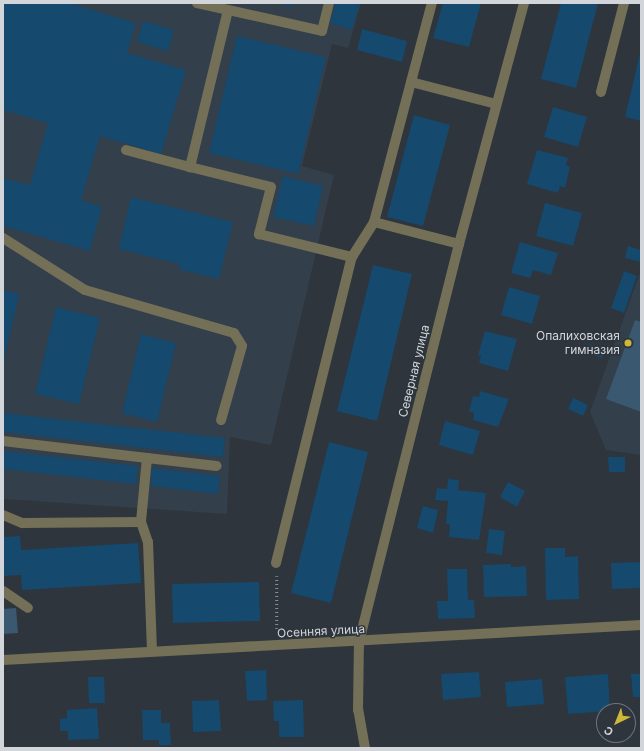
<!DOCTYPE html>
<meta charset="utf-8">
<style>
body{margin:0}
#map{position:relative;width:644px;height:751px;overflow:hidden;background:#2e353c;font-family:Inter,sans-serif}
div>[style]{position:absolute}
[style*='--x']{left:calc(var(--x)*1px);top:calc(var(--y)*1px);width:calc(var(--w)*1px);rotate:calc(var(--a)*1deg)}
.built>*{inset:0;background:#333f4a}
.green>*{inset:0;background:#3b5871}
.building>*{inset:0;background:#15496e}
.path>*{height:2.5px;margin-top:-1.25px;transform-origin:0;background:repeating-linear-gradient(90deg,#878c92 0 1px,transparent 0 4px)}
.minor>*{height:10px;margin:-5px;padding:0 5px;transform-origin:5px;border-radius:5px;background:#747057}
.dots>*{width:11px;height:11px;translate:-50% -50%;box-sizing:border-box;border:2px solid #2e353c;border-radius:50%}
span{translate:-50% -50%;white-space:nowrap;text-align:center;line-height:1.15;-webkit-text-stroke:3px #2e353c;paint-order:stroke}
.poi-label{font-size:12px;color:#d2d6db}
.right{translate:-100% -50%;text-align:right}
.street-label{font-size:12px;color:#d2d6db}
.frame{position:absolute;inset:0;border:4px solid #d2d6db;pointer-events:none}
.north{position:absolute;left:596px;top:703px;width:40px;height:40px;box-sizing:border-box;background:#2e353c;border:1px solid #70757c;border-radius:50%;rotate:223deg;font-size:11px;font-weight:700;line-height:16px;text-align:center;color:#d2d6db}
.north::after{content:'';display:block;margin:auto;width:14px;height:18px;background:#cfb837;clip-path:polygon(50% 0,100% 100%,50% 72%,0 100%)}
</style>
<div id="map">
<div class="built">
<i style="clip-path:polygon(3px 3px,361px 3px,348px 48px,332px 44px,302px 166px,334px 175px,271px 445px,230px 437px,227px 514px,3px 499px)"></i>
<i style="clip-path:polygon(641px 270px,641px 455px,606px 450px,590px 412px)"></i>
</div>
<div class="green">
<i style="clip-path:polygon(635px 320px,641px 322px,641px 412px,606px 399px)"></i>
<i style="clip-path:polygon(16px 608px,18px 633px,3px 634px,3px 609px)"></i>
</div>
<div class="building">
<i style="clip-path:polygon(3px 3px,68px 3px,136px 23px,127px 53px,186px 70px,161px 154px,100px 136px,81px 200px,102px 207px,90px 251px,3px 226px,3px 178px,30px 185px,48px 123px,3px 110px)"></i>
<i style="clip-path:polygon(277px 3px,292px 3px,291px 7px)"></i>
<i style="clip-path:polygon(336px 3px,360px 3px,352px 30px,330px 23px)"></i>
<i style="clip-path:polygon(443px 3px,481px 3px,469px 47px,433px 38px)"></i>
<i style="clip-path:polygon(561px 3px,598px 3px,576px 88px,541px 79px)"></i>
<i style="clip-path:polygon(143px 21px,174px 30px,168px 51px,137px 42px)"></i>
<i style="clip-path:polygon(362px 29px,407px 41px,402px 62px,357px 50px)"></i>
<i style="clip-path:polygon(237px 36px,326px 57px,298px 174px,209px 153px)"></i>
<i style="clip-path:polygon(640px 53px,641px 53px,641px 121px,625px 117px)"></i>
<i style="clip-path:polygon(553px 107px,587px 117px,578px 147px,544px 137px)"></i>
<i style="clip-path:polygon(414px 115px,450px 125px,423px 226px,387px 217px)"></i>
<i style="clip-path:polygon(537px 150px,568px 158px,566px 165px,570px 167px,565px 188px,560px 186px,558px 193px,527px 184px)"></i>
<i style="clip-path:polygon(283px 176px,323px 186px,314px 226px,273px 217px)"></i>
<i style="clip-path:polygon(131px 197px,233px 222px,219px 279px,178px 269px,180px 264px,119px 249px)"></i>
<i style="clip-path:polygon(545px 203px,582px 213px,573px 246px,536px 236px)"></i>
<i style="clip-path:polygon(520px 242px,558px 253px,551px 275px,533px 270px,530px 278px,511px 273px)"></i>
<i style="clip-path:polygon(628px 246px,641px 250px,641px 262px,625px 258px)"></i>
<i style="clip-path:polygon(373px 265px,412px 274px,377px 421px,337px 411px)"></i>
<i style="clip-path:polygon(624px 271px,637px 276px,624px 313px,611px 308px)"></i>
<i style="clip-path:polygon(509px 287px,540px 296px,532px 324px,501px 315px)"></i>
<i style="clip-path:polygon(3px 290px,19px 294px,4px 360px,3px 360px)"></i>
<i style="clip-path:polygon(56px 307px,100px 318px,79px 404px,35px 394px)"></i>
<i style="clip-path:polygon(485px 331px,517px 339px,508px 371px,479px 363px,481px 356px,478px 355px)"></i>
<i style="clip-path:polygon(141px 334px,176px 343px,157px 422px,122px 413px)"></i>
<i style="clip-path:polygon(589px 344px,605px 349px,602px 358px,586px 353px)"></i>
<i style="clip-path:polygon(480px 391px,509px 399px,498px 427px,473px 420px,474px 413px,469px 412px,473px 396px,479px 397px)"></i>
<i style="clip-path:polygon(573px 398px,588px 405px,583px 416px,568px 409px)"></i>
<i style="clip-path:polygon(3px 413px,225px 438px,223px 457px,3px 432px)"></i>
<i style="clip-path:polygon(445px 421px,480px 431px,473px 455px,439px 445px)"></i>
<i style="clip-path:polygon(329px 442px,368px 452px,331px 603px,291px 593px)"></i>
<i style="clip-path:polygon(3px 451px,138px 466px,136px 484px,3px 469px)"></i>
<i style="clip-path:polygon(608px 457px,625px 457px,625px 472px,609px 472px)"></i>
<i style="clip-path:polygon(152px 468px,220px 476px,218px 494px,151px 486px)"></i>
<i style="clip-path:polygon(448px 479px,459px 480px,458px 490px,486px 493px,479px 540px,449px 537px,450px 525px,446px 524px,448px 501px,435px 500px,437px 488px,447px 489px)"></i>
<i style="clip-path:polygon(508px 482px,525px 491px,517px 507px,500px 497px)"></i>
<i style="clip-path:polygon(423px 506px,438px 510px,433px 533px,417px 528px)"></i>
<i style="clip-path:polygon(489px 529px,505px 531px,502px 555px,486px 553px)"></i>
<i style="clip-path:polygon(20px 536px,21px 550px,138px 543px,141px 583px,22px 590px,21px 575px,3px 576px,3px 537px)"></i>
<i style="clip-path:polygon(545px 548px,565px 548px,565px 557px,578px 556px,579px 599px,546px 600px)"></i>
<i style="clip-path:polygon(641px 562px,641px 588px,612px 589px,611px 563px)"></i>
<i style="clip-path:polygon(511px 564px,511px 567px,526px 566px,527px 596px,484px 597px,483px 565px)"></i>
<i style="clip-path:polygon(447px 569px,467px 569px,468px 600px,474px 600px,475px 618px,438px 619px,437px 601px,448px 601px)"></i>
<i style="clip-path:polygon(259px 582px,260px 621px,173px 623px,172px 584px)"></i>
<i style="clip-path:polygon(266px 670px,267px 700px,247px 701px,245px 671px)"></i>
<i style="clip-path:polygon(479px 672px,481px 697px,443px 700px,441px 674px)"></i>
<i style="clip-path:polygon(608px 674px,610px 711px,568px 714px,565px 677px)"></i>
<i style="clip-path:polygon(631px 674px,641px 674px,641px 697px,633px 697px)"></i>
<i style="clip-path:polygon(88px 677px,104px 677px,105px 703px,89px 703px)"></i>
<i style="clip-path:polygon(542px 679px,544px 704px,507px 707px,505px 682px)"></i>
<i style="clip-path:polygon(219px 700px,221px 731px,193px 732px,192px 701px)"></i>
<i style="clip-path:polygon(303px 700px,304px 737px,279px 737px,279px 721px,274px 721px,273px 701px)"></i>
<i style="clip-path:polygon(97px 708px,99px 739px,68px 740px,68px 731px,60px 731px,60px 719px,67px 718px,67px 710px)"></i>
<i style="clip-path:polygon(142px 710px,161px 710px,161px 723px,170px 723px,171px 745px,159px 745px,159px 740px,143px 740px)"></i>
</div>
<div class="path">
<i style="--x:277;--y:576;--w:55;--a:90"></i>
</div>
<div class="minor">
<i style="--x:197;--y:3;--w:128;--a:12.6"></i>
<i style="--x:322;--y:31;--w:29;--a:-76"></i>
<i style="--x:228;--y:10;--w:162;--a:103.6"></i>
<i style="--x:190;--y:167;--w:83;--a:13.9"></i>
<i style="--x:271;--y:187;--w:49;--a:104.3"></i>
<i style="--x:259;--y:234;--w:96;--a:13.9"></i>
<i style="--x:411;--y:82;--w:88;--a:14.5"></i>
<i style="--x:601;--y:92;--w:92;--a:-75.5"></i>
<i style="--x:126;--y:150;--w:66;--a:14.9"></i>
<i style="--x:374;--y:222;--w:88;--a:14.5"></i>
<i style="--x:3;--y:238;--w:97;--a:32.4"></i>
<i style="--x:85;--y:290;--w:155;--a:16.1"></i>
<i style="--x:234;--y:333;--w:15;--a:58"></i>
<i style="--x:242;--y:346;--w:77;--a:105.8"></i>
<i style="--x:3;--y:441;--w:145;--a:6.7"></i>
<i style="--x:147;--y:458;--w:64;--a:95.4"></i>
<i style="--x:147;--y:458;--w:70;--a:6.5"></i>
<i style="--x:3;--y:515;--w:21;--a:23"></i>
<i style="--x:22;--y:523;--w:119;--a:-0.5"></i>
<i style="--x:141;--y:522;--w:21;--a:71"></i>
<i style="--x:148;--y:542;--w:109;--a:87.9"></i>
<i style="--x:276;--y:563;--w:315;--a:-76.1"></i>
<i style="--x:352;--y:257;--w:41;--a:-57.8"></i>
<i style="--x:374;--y:222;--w:227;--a:-75.2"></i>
<i style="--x:3;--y:591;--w:30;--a:34"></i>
<i style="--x:3;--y:660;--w:639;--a:-3.14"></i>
<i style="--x:365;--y:748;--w:39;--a:-100"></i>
<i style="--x:358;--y:710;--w:68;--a:-89.2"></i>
<i style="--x:359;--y:642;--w:410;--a:-75.9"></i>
<i style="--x:459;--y:244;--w:250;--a:-74.9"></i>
</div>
<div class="dots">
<i style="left:628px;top:343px;background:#cfb837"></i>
</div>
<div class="poi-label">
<span class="right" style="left:620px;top:343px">Опалиховская<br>гимназия</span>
</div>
<div class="street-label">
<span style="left:414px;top:371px;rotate:-76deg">Северная улица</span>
<span style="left:321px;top:631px;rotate:-3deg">Осенняя улица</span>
</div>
<div class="frame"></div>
<div class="north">С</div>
</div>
